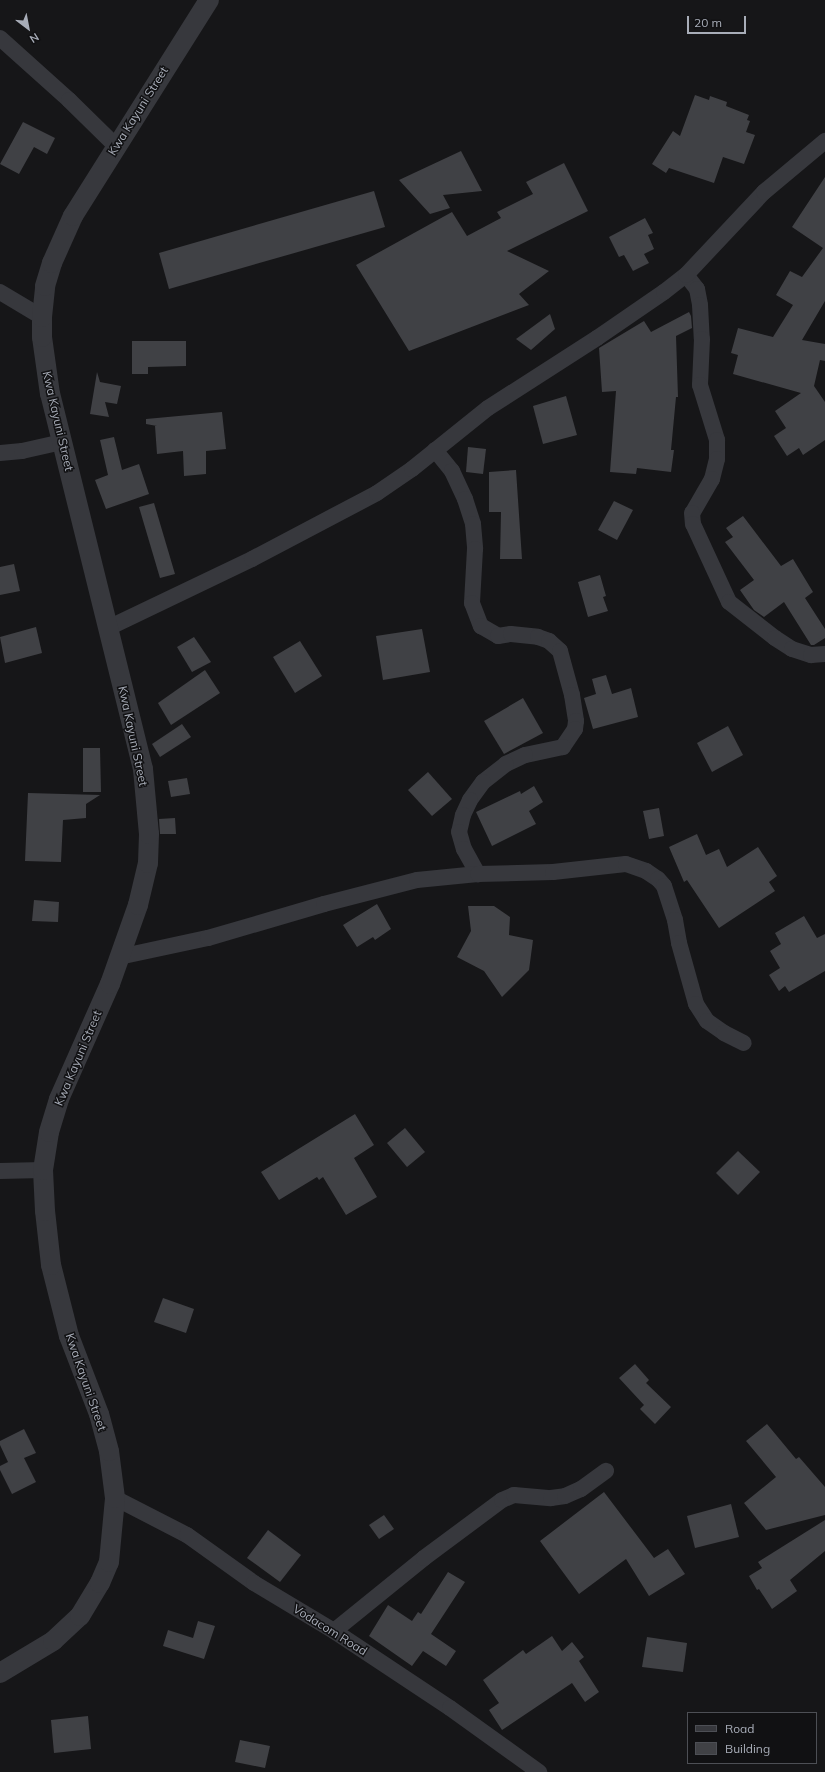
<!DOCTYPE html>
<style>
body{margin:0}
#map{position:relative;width:825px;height:1772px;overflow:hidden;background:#161618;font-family:Mulish,sans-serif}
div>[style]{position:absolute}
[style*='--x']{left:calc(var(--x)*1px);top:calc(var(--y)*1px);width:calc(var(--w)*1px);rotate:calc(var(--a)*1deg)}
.building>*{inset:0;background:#404145}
.minor>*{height:16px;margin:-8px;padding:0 8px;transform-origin:8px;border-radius:8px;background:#37383d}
.tertiary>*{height:20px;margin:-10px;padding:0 10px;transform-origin:10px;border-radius:10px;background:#37383d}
span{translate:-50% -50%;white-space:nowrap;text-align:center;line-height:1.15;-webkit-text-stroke:3px #111113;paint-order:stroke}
.street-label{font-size:12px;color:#a8adb8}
.legend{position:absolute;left:687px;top:1712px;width:130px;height:52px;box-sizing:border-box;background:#111113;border:1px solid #4d4f55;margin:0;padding:5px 7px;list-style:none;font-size:12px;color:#a8adb8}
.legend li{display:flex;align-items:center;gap:8px;height:20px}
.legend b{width:20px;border:1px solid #4d4f55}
.north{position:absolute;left:8px;top:8px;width:40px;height:40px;-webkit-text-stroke:3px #111113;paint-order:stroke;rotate:148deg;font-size:11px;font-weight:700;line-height:16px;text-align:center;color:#a8adb8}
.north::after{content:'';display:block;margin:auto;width:14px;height:18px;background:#a8adb8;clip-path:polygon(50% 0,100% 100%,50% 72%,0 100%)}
.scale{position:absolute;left:687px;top:16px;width:59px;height:18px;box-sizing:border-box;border:2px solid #a8adb8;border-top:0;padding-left:5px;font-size:12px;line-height:14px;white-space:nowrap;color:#a8adb8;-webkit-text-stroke:3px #111113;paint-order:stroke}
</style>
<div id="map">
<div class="building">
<i style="clip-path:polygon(695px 95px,709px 100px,710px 96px,727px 102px,726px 106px,749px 115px,747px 120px,750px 121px,746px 132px,755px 135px,744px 164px,723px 157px,714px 183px,669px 168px,666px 173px,652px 164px,673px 131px,680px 136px)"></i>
<i style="clip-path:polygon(23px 122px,55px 138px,47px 154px,34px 147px,19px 174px,0 164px)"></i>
<i style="clip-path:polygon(461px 151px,482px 191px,443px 195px,450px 208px,430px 214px,399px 180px)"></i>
<i style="clip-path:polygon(564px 163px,588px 211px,507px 251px,549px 271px,519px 294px,529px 305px,409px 351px,356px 265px,452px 212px,467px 236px,501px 218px,497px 212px,533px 194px,526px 182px)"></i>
<i style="clip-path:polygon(825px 177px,825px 301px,802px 340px,825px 344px,825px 361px,820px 360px,814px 386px,825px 402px,825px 440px,803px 455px,799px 448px,787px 456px,774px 436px,786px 428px,775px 411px,801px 393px,733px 374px,738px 355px,731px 353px,738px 328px,773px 337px,793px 305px,776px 295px,790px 271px,802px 277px,823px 248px,792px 227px)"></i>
<i style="clip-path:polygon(374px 191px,385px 227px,169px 289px,159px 253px)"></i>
<i style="clip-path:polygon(645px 218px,653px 233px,648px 235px,654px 249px,644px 254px,649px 263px,633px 271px,624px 255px,619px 257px,609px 237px)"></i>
<i style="clip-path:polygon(689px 312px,691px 316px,692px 328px,676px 336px,678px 397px,676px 397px,671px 450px,674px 450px,671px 472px,637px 468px,636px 474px,610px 472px,616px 391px,602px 392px,599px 348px,644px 321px,651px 332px)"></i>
<i style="clip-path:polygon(550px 314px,555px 329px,531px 350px,516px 339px)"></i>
<i style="clip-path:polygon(132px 341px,186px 341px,186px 366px,148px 367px,148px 374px,132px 374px)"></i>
<i style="clip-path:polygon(97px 372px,100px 382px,121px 386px,117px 404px,105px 402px,109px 417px,90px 414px)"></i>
<i style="clip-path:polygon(566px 396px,577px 435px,543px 444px,533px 406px)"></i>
<i style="clip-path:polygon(222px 412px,226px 449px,206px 451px,206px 474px,184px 476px,183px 451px,157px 454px,155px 426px,157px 426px,146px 424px,146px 419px)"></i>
<i style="clip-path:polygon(114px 437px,122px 470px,139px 464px,149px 494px,106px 509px,95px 480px,108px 475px,100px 440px)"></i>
<i style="clip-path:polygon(468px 447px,486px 449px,483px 474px,466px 472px)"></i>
<i style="clip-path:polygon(516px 470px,522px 559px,500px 559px,501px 512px,489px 512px,489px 472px)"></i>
<i style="clip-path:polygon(614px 501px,633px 510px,617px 540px,598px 530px)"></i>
<i style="clip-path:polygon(154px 503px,175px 574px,160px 578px,139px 507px)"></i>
<i style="clip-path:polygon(743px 516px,781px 566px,793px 559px,813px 592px,805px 598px,825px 629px,825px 638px,814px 645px,811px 645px,784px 602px,764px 617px,754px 610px,740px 590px,754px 580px,725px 542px,733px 537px,726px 528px)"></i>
<i style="clip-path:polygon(14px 564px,20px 591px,0 595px,0 567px)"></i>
<i style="clip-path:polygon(600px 575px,606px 596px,603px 597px,608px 611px,588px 617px,578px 582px)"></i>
<i style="clip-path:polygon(36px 627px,42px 653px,5px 663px,0 637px)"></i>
<i style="clip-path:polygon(422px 629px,430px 672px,383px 680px,376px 636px)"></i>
<i style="clip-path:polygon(194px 637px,211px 662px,192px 672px,177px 647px)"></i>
<i style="clip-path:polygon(300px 641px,322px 676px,295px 693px,273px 657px)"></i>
<i style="clip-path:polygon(205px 670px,220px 693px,171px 725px,158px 703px)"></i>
<i style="clip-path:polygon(606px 675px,612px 694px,631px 688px,638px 717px,593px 729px,584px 698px,596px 694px,592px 679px)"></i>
<i style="clip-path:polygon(523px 698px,543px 733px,504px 754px,484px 721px)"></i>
<i style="clip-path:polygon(182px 724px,191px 737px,160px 757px,152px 744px)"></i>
<i style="clip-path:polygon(728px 726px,743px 755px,712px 772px,697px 743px)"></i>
<i style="clip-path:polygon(83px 748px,100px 748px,101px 792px,83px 792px)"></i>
<i style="clip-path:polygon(428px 772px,452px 799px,432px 816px,408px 790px)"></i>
<i style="clip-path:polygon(187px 778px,190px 794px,171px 797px,168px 781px)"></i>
<i style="clip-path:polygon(534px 786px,543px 802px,529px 811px,536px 824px,492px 846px,476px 812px,520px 791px,521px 794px)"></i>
<i style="clip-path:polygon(28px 793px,100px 795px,86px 804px,86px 818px,63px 820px,61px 862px,25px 861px)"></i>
<i style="clip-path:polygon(659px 808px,664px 836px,649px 839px,643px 811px)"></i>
<i style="clip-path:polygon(175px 818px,176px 834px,160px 834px,159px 819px)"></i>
<i style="clip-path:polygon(697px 834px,706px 855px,719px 849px,727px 867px,758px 847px,777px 876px,769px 882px,775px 891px,719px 928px,687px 880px,684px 882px,669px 847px)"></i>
<i style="clip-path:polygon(34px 900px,59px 902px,58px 922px,32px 921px)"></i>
<i style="clip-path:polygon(377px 904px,391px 929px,375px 940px,373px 937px,357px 947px,343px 925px)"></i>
<i style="clip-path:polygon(468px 906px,494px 906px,510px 917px,509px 935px,533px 940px,529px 970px,502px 997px,484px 971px,457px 957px,471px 931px)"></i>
<i style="clip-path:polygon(804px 916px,817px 938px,825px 934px,825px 971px,789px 992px,785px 986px,779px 991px,769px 975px,780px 968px,770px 951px,781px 944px,775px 933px)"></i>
<i style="clip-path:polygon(355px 1114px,374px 1145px,354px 1158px,377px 1197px,346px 1215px,323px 1177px,319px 1180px,317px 1177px,279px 1200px,261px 1172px)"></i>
<i style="clip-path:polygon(405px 1128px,425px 1152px,407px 1167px,387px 1143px)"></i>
<i style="clip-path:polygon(738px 1151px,760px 1172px,738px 1195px,716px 1173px)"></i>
<i style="clip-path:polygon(163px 1298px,194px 1309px,186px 1333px,154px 1322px)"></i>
<i style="clip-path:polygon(635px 1364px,649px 1380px,646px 1383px,671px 1407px,655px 1424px,640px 1409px,644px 1405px,619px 1378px)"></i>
<i style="clip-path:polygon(767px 1424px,796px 1459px,799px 1457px,825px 1487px,825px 1515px,766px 1530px,744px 1503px,776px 1477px,746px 1441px)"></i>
<i style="clip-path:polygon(24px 1429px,36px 1453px,24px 1458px,36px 1482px,12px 1494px,0 1470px,0 1466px,8px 1462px,0 1445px,0 1441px)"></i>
<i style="clip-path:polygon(604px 1492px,654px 1558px,668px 1549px,685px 1574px,649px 1596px,626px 1559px,579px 1594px,540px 1541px)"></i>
<i style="clip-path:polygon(731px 1504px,739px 1537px,695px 1548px,687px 1516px)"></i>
<i style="clip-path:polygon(384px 1515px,394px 1529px,379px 1539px,369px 1525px)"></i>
<i style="clip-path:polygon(825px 1520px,825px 1551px,790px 1580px,797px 1591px,772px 1609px,759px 1589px,757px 1590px,749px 1576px,762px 1568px,758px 1562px)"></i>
<i style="clip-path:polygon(268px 1530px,301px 1555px,280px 1582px,247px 1558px)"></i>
<i style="clip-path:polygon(448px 1572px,465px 1582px,431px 1634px,456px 1651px,446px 1666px,423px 1651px,412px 1666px,369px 1636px,388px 1605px,412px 1621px,418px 1612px,421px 1614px)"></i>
<i style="clip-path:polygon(198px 1621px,215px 1626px,204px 1659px,163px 1646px,168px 1630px,193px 1638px)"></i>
<i style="clip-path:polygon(552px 1636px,562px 1651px,572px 1642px,584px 1657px,579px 1661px,599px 1692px,585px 1702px,572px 1683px,502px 1730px,489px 1710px,499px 1703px,483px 1680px,523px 1650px,526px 1654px)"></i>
<i style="clip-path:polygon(647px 1637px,687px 1643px,683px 1672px,642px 1667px)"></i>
<i style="clip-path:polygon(88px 1716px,91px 1749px,54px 1753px,51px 1720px)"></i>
<i style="clip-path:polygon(240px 1740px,270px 1746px,265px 1768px,235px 1762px)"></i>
</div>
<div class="minor">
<i style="--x:0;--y:38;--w:93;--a:41.9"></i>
<i style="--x:69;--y:100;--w:66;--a:44.4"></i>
<i style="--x:686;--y:275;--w:18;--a:52"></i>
<i style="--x:697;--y:289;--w:16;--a:79"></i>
<i style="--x:700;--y:305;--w:34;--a:87"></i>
<i style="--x:702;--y:339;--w:46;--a:92.5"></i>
<i style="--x:700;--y:385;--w:58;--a:72.8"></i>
<i style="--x:717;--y:440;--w:19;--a:90"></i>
<i style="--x:717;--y:459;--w:21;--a:104"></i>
<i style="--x:712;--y:479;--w:39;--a:120"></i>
<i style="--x:692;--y:513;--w:11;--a:85"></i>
<i style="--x:693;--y:524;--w:86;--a:65.2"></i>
<i style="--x:729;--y:602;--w:58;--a:38"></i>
<i style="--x:775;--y:638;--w:20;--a:33"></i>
<i style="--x:792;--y:649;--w:20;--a:18"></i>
<i style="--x:811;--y:655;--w:14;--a:-4"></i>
<i style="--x:0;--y:292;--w:49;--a:30.8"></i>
<i style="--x:435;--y:450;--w:27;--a:51"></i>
<i style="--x:452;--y:471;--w:31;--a:65"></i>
<i style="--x:465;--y:499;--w:26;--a:72"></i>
<i style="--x:473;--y:524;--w:25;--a:85"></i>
<i style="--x:475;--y:549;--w:54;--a:93.2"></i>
<i style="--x:472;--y:603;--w:25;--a:69"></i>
<i style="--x:481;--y:626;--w:20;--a:30"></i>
<i style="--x:498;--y:636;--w:13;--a:-9"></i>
<i style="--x:511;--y:634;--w:27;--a:6"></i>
<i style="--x:538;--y:637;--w:12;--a:20"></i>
<i style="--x:549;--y:641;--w:15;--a:42"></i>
<i style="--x:560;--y:651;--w:46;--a:74.7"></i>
<i style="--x:572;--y:695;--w:26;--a:81"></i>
<i style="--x:576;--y:721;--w:8;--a:97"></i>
<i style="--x:575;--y:729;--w:22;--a:124"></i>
<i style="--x:563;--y:747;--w:39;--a:168"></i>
<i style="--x:525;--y:755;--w:21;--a:155"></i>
<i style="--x:506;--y:764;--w:29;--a:142"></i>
<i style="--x:483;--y:782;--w:22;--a:126"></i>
<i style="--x:470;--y:800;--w:17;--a:115"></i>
<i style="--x:463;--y:815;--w:17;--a:103"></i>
<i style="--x:459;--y:832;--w:18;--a:74"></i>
<i style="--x:464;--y:849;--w:29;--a:61"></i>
<i style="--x:0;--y:453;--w:22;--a:-5"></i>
<i style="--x:22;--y:451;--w:41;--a:-12.7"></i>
<i style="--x:108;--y:628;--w:160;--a:-25.6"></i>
<i style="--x:252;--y:559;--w:141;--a:-27.8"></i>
<i style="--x:377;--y:493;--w:42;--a:-34.4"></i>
<i style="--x:412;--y:469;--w:97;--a:-38.8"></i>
<i style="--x:488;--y:408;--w:130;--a:-32.7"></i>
<i style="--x:597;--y:338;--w:81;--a:-34.5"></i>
<i style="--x:664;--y:292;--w:28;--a:-38"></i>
<i style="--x:686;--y:275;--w:114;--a:-46.8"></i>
<i style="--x:764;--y:192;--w:80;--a:-39.9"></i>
<i style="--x:119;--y:957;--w:91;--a:-12.1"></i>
<i style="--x:208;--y:938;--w:121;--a:-16.3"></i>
<i style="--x:324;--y:904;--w:96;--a:-14.5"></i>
<i style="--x:417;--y:880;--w:61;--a:-5.6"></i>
<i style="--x:478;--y:874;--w:75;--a:-1.5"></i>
<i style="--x:553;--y:872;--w:73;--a:-6.3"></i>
<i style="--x:626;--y:864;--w:21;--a:19"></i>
<i style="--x:646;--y:871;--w:14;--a:34"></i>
<i style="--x:658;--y:879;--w:9;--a:49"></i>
<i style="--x:664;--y:886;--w:36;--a:72"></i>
<i style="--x:675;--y:920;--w:23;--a:80"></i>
<i style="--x:679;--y:943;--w:63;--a:74.4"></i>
<i style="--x:696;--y:1004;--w:20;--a:57"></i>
<i style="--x:707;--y:1021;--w:21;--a:35"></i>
<i style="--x:724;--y:1033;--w:22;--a:27"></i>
<i style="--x:0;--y:1171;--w:43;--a:-1.3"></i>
<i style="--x:115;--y:1498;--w:81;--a:27.2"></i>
<i style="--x:187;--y:1535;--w:82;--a:35.6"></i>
<i style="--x:254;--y:1583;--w:93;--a:31"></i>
<i style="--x:334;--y:1631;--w:139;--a:33.6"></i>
<i style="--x:450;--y:1708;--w:110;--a:35.7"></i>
<i style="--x:334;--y:1631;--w:116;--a:-39"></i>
<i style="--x:424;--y:1558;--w:97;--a:-36.6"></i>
<i style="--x:502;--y:1500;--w:13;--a:-23"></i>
<i style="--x:514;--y:1495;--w:37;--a:5"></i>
<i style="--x:551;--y:1498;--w:14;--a:-8"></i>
<i style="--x:565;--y:1496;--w:17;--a:-24"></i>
<i style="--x:581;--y:1489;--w:31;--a:-36"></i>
</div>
<div class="tertiary">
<i style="--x:0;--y:1673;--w:62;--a:-31.1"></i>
<i style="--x:53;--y:1641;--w:37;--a:-43"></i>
<i style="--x:80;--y:1616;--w:39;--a:-59"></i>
<i style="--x:100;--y:1583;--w:23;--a:-67"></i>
<i style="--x:109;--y:1562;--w:64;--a:-84.6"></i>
<i style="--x:115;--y:1498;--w:47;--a:-97.3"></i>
<i style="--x:109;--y:1451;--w:38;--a:-105"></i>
<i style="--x:99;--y:1414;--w:84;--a:-111"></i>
<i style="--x:69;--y:1336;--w:73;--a:-104.2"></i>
<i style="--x:51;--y:1265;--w:54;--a:-96.3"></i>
<i style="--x:45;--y:1211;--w:41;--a:-92.8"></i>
<i style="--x:43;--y:1170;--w:38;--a:-81"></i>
<i style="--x:49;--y:1132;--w:34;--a:-73"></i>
<i style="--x:59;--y:1099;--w:126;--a:-66.1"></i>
<i style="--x:110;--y:984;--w:84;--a:-70.5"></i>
<i style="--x:138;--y:905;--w:43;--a:-76.6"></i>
<i style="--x:148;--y:863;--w:29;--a:-88"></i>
<i style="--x:149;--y:834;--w:65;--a:-95.3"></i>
<i style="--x:143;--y:769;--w:386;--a:-103.9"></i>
<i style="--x:50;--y:394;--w:58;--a:-98"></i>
<i style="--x:42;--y:337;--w:20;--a:-90"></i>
<i style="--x:42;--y:317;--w:31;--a:-84"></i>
<i style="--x:45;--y:286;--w:24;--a:-73"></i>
<i style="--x:52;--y:263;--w:51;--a:-65.9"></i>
<i style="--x:73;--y:216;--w:255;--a:-57.8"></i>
</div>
<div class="street-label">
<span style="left:138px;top:111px;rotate:-58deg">Kwa Kayuni Street</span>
<span style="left:58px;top:421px;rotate:77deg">Kwa Kayuni Street</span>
<span style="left:133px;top:736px;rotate:78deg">Kwa Kayuni Street</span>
<span style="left:78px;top:1058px;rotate:-67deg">Kwa Kayuni Street</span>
<span style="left:86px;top:1382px;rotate:71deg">Kwa Kayuni Street</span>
<span style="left:330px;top:1630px;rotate:32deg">Vodacom Road</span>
</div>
<ul class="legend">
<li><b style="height:5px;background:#37383d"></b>Road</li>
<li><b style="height:11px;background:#404145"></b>Building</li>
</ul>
<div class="north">N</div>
<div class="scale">20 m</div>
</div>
